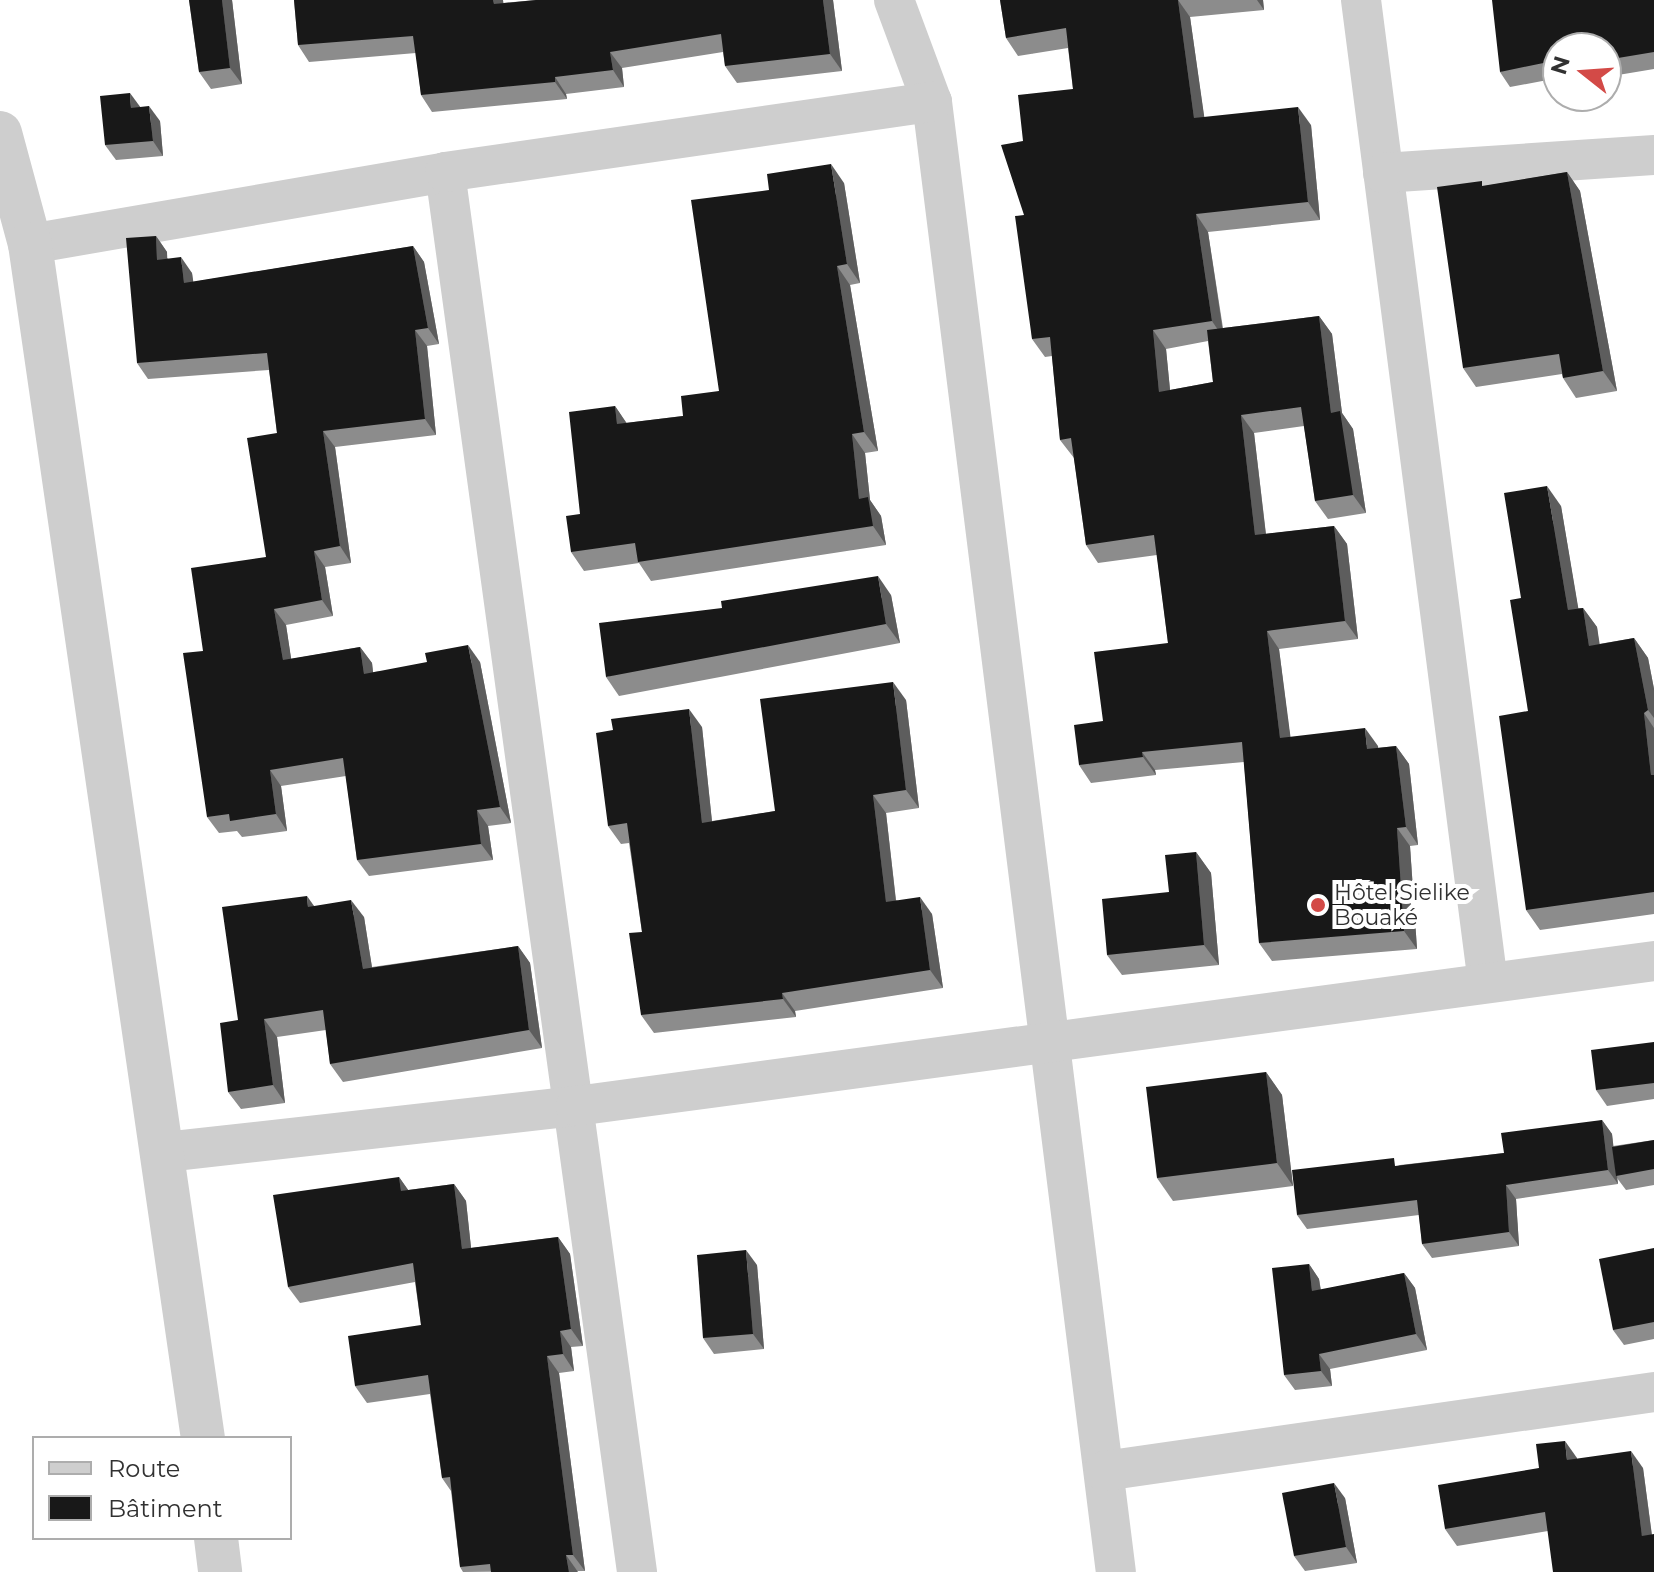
<!DOCTYPE html>
<meta charset="utf-8">
<style>
body{margin:0}
#map{position:relative;width:1654px;height:1572px;overflow:hidden;background:#fff;font-family:Montserrat,sans-serif}
div>[style]{position:absolute}
[style*='--x']{left:calc(var(--x)*1px);top:calc(var(--y)*1px);width:calc(var(--w)*1px);rotate:calc(var(--a)*1deg)}
.minor>*{height:40px;margin:-20px;padding:0 20px;transform-origin:20px;border-radius:20px;background:#cecece}
.tertiary>*{height:44px;margin:-22px;padding:0 22px;transform-origin:22px;border-radius:22px;background:#cecece}
.wall>*{inset:0;background:#8c8c8c}
.shaded-wall>*{inset:0;background:#5d5d5d}
.building>*{inset:0;background:#181818}
.dots>*{width:22px;height:22px;translate:-50% -50%;box-sizing:border-box;border:4px solid #fff;border-radius:50%}
span{translate:-50% -50%;white-space:nowrap;text-align:center;line-height:1.15;-webkit-text-stroke:8px #fff;paint-order:stroke}
.poi-label{font-size:22px;color:#313131}
.left{translate:0 -50%;text-align:left}
.legend{position:absolute;left:32px;top:1436px;width:260px;height:104px;box-sizing:border-box;background:#fff;border:2px solid #adadad;margin:0;padding:10px 14px;list-style:none;font-size:24px;color:#313131}
.legend li{display:flex;align-items:center;gap:16px;height:40px}
.legend b{width:40px;border:2px solid #adadad}
.north{position:absolute;left:1542px;top:32px;width:80px;height:80px;box-sizing:border-box;background:#fff;border:2px solid #adadad;border-radius:50%;rotate:287deg;font-size:22px;font-weight:700;line-height:32px;text-align:center;color:#313131}
.north::after{content:'';display:block;margin:auto;width:28px;height:36px;background:#d34a47;clip-path:polygon(50% 0,100% 100%,50% 72%,0 100%)}
</style>
<div id="map">
<div class="minor">
<i style="--x:894;--y:0;--w:109;--a:69.6"></i>
<i style="--x:932;--y:102;--w:1481;--a:82.87"></i>
<i style="--x:1361;--y:0;--w:991;--a:82.64"></i>
<i style="--x:445;--y:172;--w:1413;--a:82.19"></i>
<i style="--x:1383;--y:173;--w:272;--a:-3.8"></i>
<i style="--x:30;--y:244;--w:421;--a:-9.8"></i>
<i style="--x:445;--y:172;--w:492;--a:-8.2"></i>
<i style="--x:165;--y:1152;--w:414;--a:-6.4"></i>
<i style="--x:576;--y:1106;--w:1088;--a:-7.66"></i>
<i style="--x:1104;--y:1471;--w:556;--a:-8.17"></i>
</div>
<div class="tertiary">
<i style="--x:0;--y:133;--w:115;--a:74.9"></i>
<i style="--x:30;--y:244;--w:1206;--a:81.76"></i>
<i style="--x:216;--y:1538;--w:34;--a:83"></i>
</div>
<div class="wall">
<i style="clip-path:polygon(189px 0,235px 0,232px 0,242px 84px,211px 89px,199px 72px)"></i>
<i style="clip-path:polygon(294px 0,503px 0,503px 3px,536px 0,833px 0,842px 71px,737px 83px,725px 66px,723px 52px,622px 68px,624px 87px,566px 94px,567px 99px,432px 112px,421px 95px,416px 53px,309px 62px,298px 45px)"></i>
<i style="clip-path:polygon(evenodd,1000px 0,1263px 0,1264px 10px,1190px 17px,1204px 117px,1311px 125px,1320px 220px,1208px 232px,1223px 328px,1319px 316px,1332px 334px,1342px 413px,1353px 429px,1366px 513px,1328px 519px,1315px 501px,1304px 426px,1254px 433px,1266px 534px,1334px 526px,1347px 544px,1358px 639px,1279px 649px,1290px 737px,1378px 746px,1378px 748px,1396px 746px,1409px 764px,1418px 845px,1410px 846px,1417px 949px,1272px 961px,1259px 943px,1244px 762px,1155px 770px,1156px 775px,1091px 783px,1079px 765px,1103px 721px,1168px 643px,1157px 555px,1098px 563px,1086px 545px,1074px 458px,1060px 440px,1052px 356px,1045px 357px,1032px 339px,1024px 215px,1023px 141px,1073px 89px,1068px 48px,1018px 56px,1006px 38px,1000px 0,1208px 341px,1213px 382px,1170px 390px,1166px 349px,1208px 341px)"></i>
<i style="clip-path:polygon(1654px 0,1654px 69px,1606px 77px,1606px 48px,1558px 48px,1558px 78px,1510px 87px,1500px 72px)"></i>
<i style="clip-path:polygon(160px 121px,163px 156px,116px 160px,105px 145px)"></i>
<i style="clip-path:polygon(1567px 172px,1580px 191px,1617px 391px,1576px 398px,1563px 378px,1562px 374px,1476px 387px,1463px 368px,1485px 186px)"></i>
<i style="clip-path:polygon(844px 183px,860px 283px,850px 285px,878px 451px,865px 453px,870px 500px,881px 516px,886px 545px,651px 581px,639px 563px,584px 571px,571px 552px,580px 514px,615px 406px,626px 423px,683px 416px,719px 391px)"></i>
<i style="clip-path:polygon(156px 236px,167px 252px,167px 258px,192px 273px,193px 282px,413px 246px,424px 262px,439px 344px,427px 346px,436px 435px,335px 447px,351px 563px,325px 567px,333px 616px,286px 625px,291px 659px,360px 647px,372px 663px,373px 672px,480px 662px,511px 823px,488px 826px,493px 860px,369px 876px,357px 860px,346px 776px,281px 786px,287px 831px,242px 837px,237px 831px,219px 833px,207px 817px,203px 651px,266px 557px,277px 433px,269px 370px,148px 379px,137px 363px)"></i>
<i style="clip-path:polygon(1561px 506px,1578px 608px,1583px 608px,1597px 627px,1599px 644px,1634px 638px,1648px 658px,1654px 689px,1654px 914px,1540px 930px,1526px 910px,1528px 711px,1521px 598px)"></i>
<i style="clip-path:polygon(891px 595px,900px 643px,619px 696px,606px 677px)"></i>
<i style="clip-path:polygon(906px 700px,919px 808px,886px 813px,896px 900px,932px 914px,943px 988px,795px 1011px,796px 1017px,654px 1033px,641px 1015px,642px 932px,629px 843px,621px 844px,608px 826px,613px 730px,702px 727px,712px 821px,775px 811px)"></i>
<i style="clip-path:polygon(1196px 852px,1211px 873px,1219px 965px,1122px 975px,1107px 955px,1169px 892px)"></i>
<i style="clip-path:polygon(314px 906px,364px 917px,372px 967px,518px 946px,530px 963px,542px 1048px,343px 1082px,330px 1064px,326px 1030px,277px 1037px,285px 1103px,241px 1109px,228px 1092px,238px 1020px)"></i>
<i style="clip-path:polygon(1654px 1042px,1654px 1099px,1607px 1106px,1596px 1090px)"></i>
<i style="clip-path:polygon(1266px 1072px,1282px 1095px,1293px 1186px,1173px 1201px,1157px 1178px)"></i>
<i style="clip-path:polygon(1602px 1120px,1612px 1134px,1613px 1146px,1654px 1140px,1654px 1185px,1626px 1190px,1617px 1178px,1618px 1184px,1516px 1199px,1519px 1246px,1432px 1258px,1422px 1244px,1419px 1215px,1307px 1229px,1297px 1215px,1400px 1165px,1504px 1153px)"></i>
<i style="clip-path:polygon(399px 1177px,408px 1190px,454px 1184px,466px 1201px,471px 1248px,558px 1237px,570px 1254px,583px 1346px,571px 1347px,574px 1371px,559px 1373px,585px 1571px,463px 1572px,460px 1567px,451px 1491px,442px 1478px,430px 1394px,367px 1403px,355px 1386px,421px 1325px,415px 1282px,300px 1303px,288px 1287px)"></i>
<i style="clip-path:polygon(1654px 1248px,1654px 1339px,1624px 1345px,1613px 1330px)"></i>
<i style="clip-path:polygon(1309px 1264px,1319px 1279px,1321px 1290px,1404px 1273px,1415px 1288px,1427px 1350px,1330px 1369px,1332px 1386px,1295px 1390px,1284px 1375px)"></i>
<i style="clip-path:polygon(757px 1265px,764px 1349px,714px 1354px,703px 1338px)"></i>
<i style="clip-path:polygon(1577px 1458px,1577px 1459px,1643px 1468px,1652px 1535px,1548px 1531px,1457px 1546px,1445px 1529px,1539px 1468px)"></i>
<i style="clip-path:polygon(1345px 1498px,1357px 1563px,1305px 1571px,1294px 1556px)"></i>
</div>
<div class="shaded-wall">
<i style="clip-path:polygon(222px 0,232px 0,242px 84px,230px 68px)"></i>
<i style="clip-path:polygon(493px 0,503px 0,506px 21px,494px 4px)"></i>
<i style="clip-path:polygon(823px 0,833px 0,842px 71px,830px 54px)"></i>
<i style="clip-path:polygon(1178px 0,1190px 17px,1207px 136px,1194px 118px)"></i>
<i style="clip-path:polygon(1257px 0,1263px 0,1264px 10px)"></i>
<i style="clip-path:polygon(610px 52px,622px 68px,624px 87px,613px 70px)"></i>
<i style="clip-path:polygon(555px 77px,566px 94px,567px 99px,555px 82px)"></i>
<i style="clip-path:polygon(130px 93px,141px 108px,131px 108px)"></i>
<i style="clip-path:polygon(149px 106px,160px 121px,163px 156px,153px 141px)"></i>
<i style="clip-path:polygon(1298px 107px,1311px 125px,1320px 220px,1308px 202px)"></i>
<i style="clip-path:polygon(831px 164px,844px 183px,860px 283px,847px 264px)"></i>
<i style="clip-path:polygon(1567px 172px,1580px 191px,1617px 391px,1603px 371px)"></i>
<i style="clip-path:polygon(1196px 214px,1208px 232px,1224px 339px,1212px 321px)"></i>
<i style="clip-path:polygon(156px 236px,167px 252px,168px 276px,157px 260px)"></i>
<i style="clip-path:polygon(413px 246px,424px 262px,439px 344px,428px 328px)"></i>
<i style="clip-path:polygon(181px 257px,192px 273px,196px 300px,184px 283px)"></i>
<i style="clip-path:polygon(837px 266px,850px 285px,878px 451px,864px 432px)"></i>
<i style="clip-path:polygon(1319px 316px,1332px 334px,1342px 413px,1353px 429px,1366px 513px,1353px 495px,1331px 413px)"></i>
<i style="clip-path:polygon(415px 330px,427px 346px,436px 435px,425px 419px)"></i>
<i style="clip-path:polygon(1153px 330px,1166px 349px,1172px 410px,1159px 392px)"></i>
<i style="clip-path:polygon(615px 406px,628px 425px,617px 424px)"></i>
<i style="clip-path:polygon(1241px 415px,1254px 433px,1268px 553px,1255px 535px)"></i>
<i style="clip-path:polygon(323px 431px,335px 447px,351px 563px,340px 546px)"></i>
<i style="clip-path:polygon(852px 434px,865px 453px,870px 500px,881px 516px,886px 545px,873px 526px,859px 499px)"></i>
<i style="clip-path:polygon(1547px 486px,1561px 506px,1582px 630px,1568px 610px)"></i>
<i style="clip-path:polygon(1334px 526px,1347px 544px,1358px 639px,1345px 621px)"></i>
<i style="clip-path:polygon(314px 551px,325px 567px,333px 616px,322px 600px)"></i>
<i style="clip-path:polygon(878px 576px,891px 595px,900px 643px,886px 624px)"></i>
<i style="clip-path:polygon(1583px 608px,1597px 627px,1603px 665px,1589px 646px)"></i>
<i style="clip-path:polygon(274px 609px,286px 625px,294px 677px,283px 660px)"></i>
<i style="clip-path:polygon(1267px 631px,1279px 649px,1293px 756px,1280px 738px)"></i>
<i style="clip-path:polygon(1634px 638px,1648px 658px,1654px 689px,1654px 718px,1648px 710px)"></i>
<i style="clip-path:polygon(468px 645px,480px 662px,511px 823px,500px 807px)"></i>
<i style="clip-path:polygon(360px 647px,372px 663px,375px 690px,364px 674px)"></i>
<i style="clip-path:polygon(893px 682px,906px 700px,919px 808px,906px 790px)"></i>
<i style="clip-path:polygon(689px 709px,702px 727px,714px 841px,702px 823px)"></i>
<i style="clip-path:polygon(1644px 713px,1654px 728px,1654px 779px,1651px 775px)"></i>
<i style="clip-path:polygon(1365px 728px,1378px 746px,1380px 767px,1367px 749px)"></i>
<i style="clip-path:polygon(1396px 746px,1409px 764px,1418px 845px,1406px 827px)"></i>
<i style="clip-path:polygon(1142px 752px,1155px 770px,1156px 775px,1143px 757px)"></i>
<i style="clip-path:polygon(270px 770px,281px 786px,287px 831px,276px 814px)"></i>
<i style="clip-path:polygon(873px 795px,886px 813px,898px 920px,886px 902px)"></i>
<i style="clip-path:polygon(477px 810px,488px 826px,493px 860px,481px 844px)"></i>
<i style="clip-path:polygon(1397px 828px,1410px 846px,1417px 949px,1404px 931px)"></i>
<i style="clip-path:polygon(1196px 852px,1211px 873px,1219px 965px,1204px 945px)"></i>
<i style="clip-path:polygon(307px 896px,319px 913px,308px 907px)"></i>
<i style="clip-path:polygon(920px 897px,932px 914px,943px 988px,930px 970px)"></i>
<i style="clip-path:polygon(351px 900px,364px 917px,375px 987px,363px 969px)"></i>
<i style="clip-path:polygon(518px 946px,530px 963px,542px 1048px,529px 1030px)"></i>
<i style="clip-path:polygon(782px 993px,795px 1011px,796px 1017px,783px 999px)"></i>
<i style="clip-path:polygon(264px 1019px,277px 1037px,285px 1103px,273px 1085px)"></i>
<i style="clip-path:polygon(1266px 1072px,1282px 1095px,1293px 1186px,1277px 1163px)"></i>
<i style="clip-path:polygon(1602px 1120px,1612px 1134px,1618px 1184px,1608px 1170px)"></i>
<i style="clip-path:polygon(399px 1177px,411px 1194px,401px 1191px)"></i>
<i style="clip-path:polygon(454px 1184px,466px 1201px,473px 1266px,462px 1249px)"></i>
<i style="clip-path:polygon(1506px 1185px,1516px 1199px,1519px 1246px,1509px 1232px)"></i>
<i style="clip-path:polygon(558px 1237px,570px 1254px,583px 1346px,571px 1329px)"></i>
<i style="clip-path:polygon(746px 1250px,757px 1265px,764px 1349px,753px 1334px)"></i>
<i style="clip-path:polygon(1309px 1264px,1319px 1279px,1323px 1307px,1312px 1291px)"></i>
<i style="clip-path:polygon(1404px 1273px,1415px 1288px,1427px 1350px,1416px 1334px)"></i>
<i style="clip-path:polygon(560px 1331px,571px 1347px,574px 1371px,563px 1354px)"></i>
<i style="clip-path:polygon(1319px 1354px,1330px 1369px,1332px 1386px,1321px 1371px)"></i>
<i style="clip-path:polygon(547px 1356px,559px 1373px,585px 1571px,573px 1555px)"></i>
<i style="clip-path:polygon(1565px 1441px,1577px 1458px,1579px 1477px,1567px 1460px)"></i>
<i style="clip-path:polygon(1631px 1451px,1643px 1468px,1654px 1552px,1642px 1536px)"></i>
<i style="clip-path:polygon(1334px 1483px,1345px 1498px,1357px 1563px,1346px 1547px)"></i>
<i style="clip-path:polygon(566px 1555px,578px 1572px,569px 1572px)"></i>
</div>
<div class="building">
<i style="clip-path:polygon(189px 0,222px 0,230px 68px,199px 72px)"></i>
<i style="clip-path:polygon(294px 0,493px 0,494px 4px,536px 0,823px 0,830px 54px,725px 66px,721px 34px,610px 52px,613px 70px,555px 77px,555px 82px,421px 95px,413px 36px,298px 45px)"></i>
<i style="clip-path:polygon(1000px 0,1178px 0,1194px 118px,1298px 107px,1308px 202px,1196px 214px,1212px 321px,1153px 330px,1159px 392px,1213px 382px,1207px 330px,1319px 316px,1331px 413px,1340px 411px,1353px 495px,1315px 501px,1301px 407px,1241px 415px,1255px 535px,1334px 526px,1345px 621px,1267px 631px,1280px 738px,1365px 728px,1367px 749px,1396px 746px,1406px 827px,1397px 828px,1404px 931px,1259px 943px,1242px 742px,1142px 752px,1143px 757px,1079px 765px,1074px 725px,1103px 721px,1094px 652px,1168px 643px,1154px 535px,1086px 545px,1071px 438px,1060px 440px,1050px 337px,1032px 339px,1015px 216px,1024px 215px,1001px 145px,1023px 141px,1018px 95px,1073px 89px,1066px 28px,1006px 38px)"></i>
<i style="clip-path:polygon(1492px 0,1654px 0,1654px 52px,1606px 60px,1606px 48px,1558px 48px,1558px 60px,1500px 72px)"></i>
<i style="clip-path:polygon(130px 93px,131px 108px,149px 106px,153px 141px,105px 145px,100px 96px)"></i>
<i style="clip-path:polygon(831px 164px,847px 264px,837px 266px,864px 432px,852px 434px,859px 499px,868px 497px,873px 526px,638px 562px,635px 543px,571px 552px,566px 516px,580px 514px,569px 412px,615px 406px,617px 424px,683px 416px,681px 396px,719px 391px,691px 200px,769px 190px,767px 174px)"></i>
<i style="clip-path:polygon(1567px 172px,1603px 371px,1563px 378px,1559px 354px,1463px 368px,1437px 187px,1482px 181px,1482px 186px)"></i>
<i style="clip-path:polygon(156px 236px,157px 260px,181px 257px,184px 283px,413px 246px,428px 328px,415px 330px,425px 419px,323px 431px,340px 546px,314px 551px,322px 600px,274px 609px,283px 660px,360px 647px,364px 674px,427px 662px,425px 653px,468px 645px,500px 807px,477px 810px,481px 844px,357px 860px,343px 758px,270px 770px,276px 814px,230px 821px,229px 814px,207px 817px,183px 653px,203px 651px,191px 568px,266px 557px,247px 438px,277px 433px,267px 353px,137px 363px,126px 238px)"></i>
<i style="clip-path:polygon(1547px 486px,1568px 610px,1583px 608px,1589px 646px,1634px 638px,1648px 710px,1644px 713px,1651px 775px,1654px 775px,1654px 892px,1526px 910px,1499px 716px,1528px 711px,1510px 600px,1521px 598px,1504px 493px)"></i>
<i style="clip-path:polygon(878px 576px,886px 624px,606px 677px,599px 623px,722px 608px,721px 601px)"></i>
<i style="clip-path:polygon(893px 682px,906px 790px,873px 795px,886px 902px,920px 897px,930px 970px,782px 993px,783px 999px,641px 1015px,629px 933px,642px 932px,627px 823px,608px 826px,596px 733px,613px 730px,611px 719px,689px 709px,702px 823px,775px 811px,760px 699px)"></i>
<i style="clip-path:polygon(1196px 852px,1204px 945px,1107px 955px,1102px 899px,1169px 892px,1165px 855px)"></i>
<i style="clip-path:polygon(307px 896px,308px 907px,351px 900px,363px 969px,518px 946px,529px 1030px,330px 1064px,323px 1010px,264px 1019px,273px 1085px,228px 1092px,220px 1023px,238px 1020px,222px 907px)"></i>
<i style="clip-path:polygon(1654px 1042px,1654px 1083px,1596px 1090px,1591px 1050px)"></i>
<i style="clip-path:polygon(1266px 1072px,1277px 1163px,1157px 1178px,1146px 1087px)"></i>
<i style="clip-path:polygon(1602px 1120px,1608px 1170px,1506px 1185px,1509px 1232px,1422px 1244px,1417px 1200px,1297px 1215px,1292px 1170px,1394px 1158px,1395px 1166px,1504px 1153px,1501px 1133px)"></i>
<i style="clip-path:polygon(1654px 1140px,1654px 1169px,1616px 1176px,1612px 1147px)"></i>
<i style="clip-path:polygon(399px 1177px,401px 1191px,454px 1184px,462px 1249px,558px 1237px,571px 1329px,560px 1331px,563px 1354px,547px 1356px,573px 1555px,566px 1555px,569px 1572px,491px 1572px,490px 1564px,460px 1567px,450px 1477px,442px 1478px,428px 1375px,355px 1386px,348px 1336px,421px 1325px,413px 1263px,288px 1287px,273px 1195px)"></i>
<i style="clip-path:polygon(1654px 1248px,1654px 1322px,1613px 1330px,1599px 1259px)"></i>
<i style="clip-path:polygon(746px 1250px,753px 1334px,703px 1338px,697px 1255px)"></i>
<i style="clip-path:polygon(1309px 1264px,1312px 1291px,1404px 1273px,1416px 1334px,1319px 1354px,1321px 1371px,1284px 1375px,1272px 1268px)"></i>
<i style="clip-path:polygon(1565px 1441px,1567px 1460px,1631px 1451px,1642px 1536px,1654px 1534px,1654px 1572px,1553px 1572px,1545px 1512px,1445px 1529px,1438px 1485px,1539px 1468px,1536px 1444px)"></i>
<i style="clip-path:polygon(1334px 1483px,1346px 1547px,1294px 1556px,1282px 1493px)"></i>
</div>
<div class="dots">
<i style="left:1318px;top:905px;background:#d34a47"></i>
</div>
<div class="poi-label">
<span class="left" style="left:1334px;top:905px">Hôtel Sielike<br>Bouaké</span>
</div>
<ul class="legend">
<li><b style="height:10px;background:#cecece"></b>Route</li>
<li><b style="height:22px;background:#181818"></b>Bâtiment</li>
</ul>
<div class="north">N</div>
</div>
